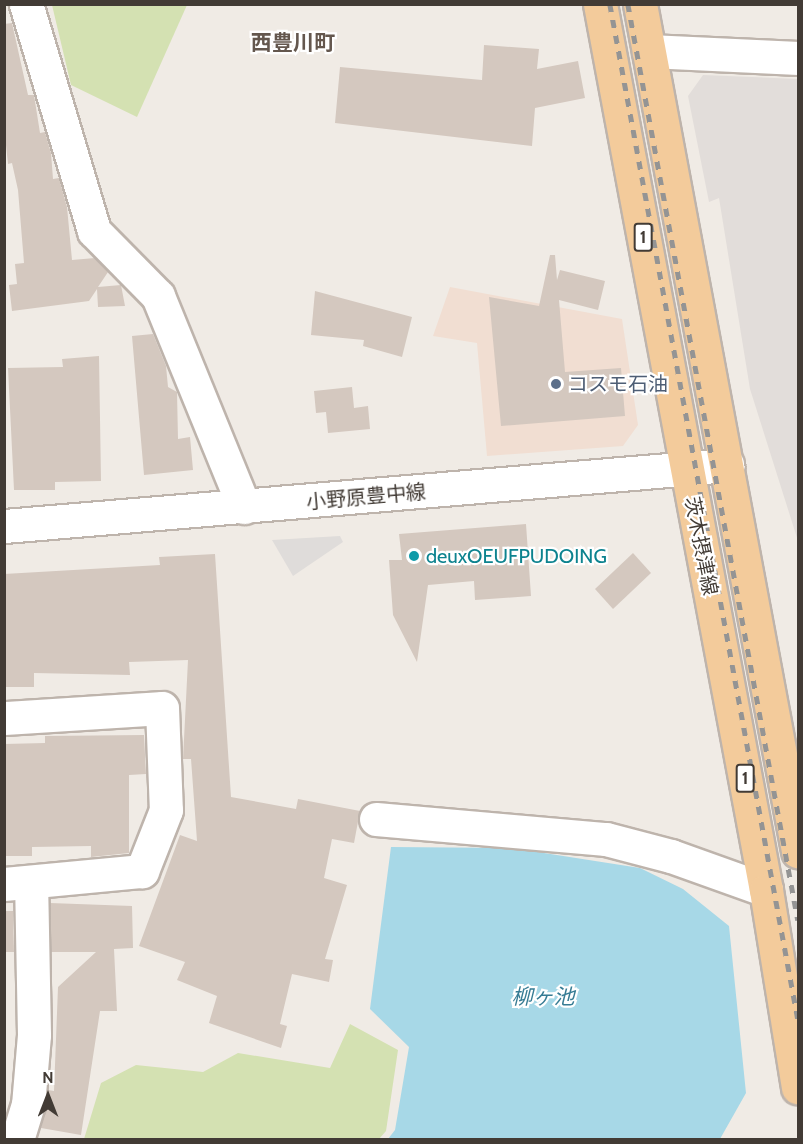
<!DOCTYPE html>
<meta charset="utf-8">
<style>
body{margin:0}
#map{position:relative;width:803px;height:1144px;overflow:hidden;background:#f0ebe5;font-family:Cabin,"Noto Sans JP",sans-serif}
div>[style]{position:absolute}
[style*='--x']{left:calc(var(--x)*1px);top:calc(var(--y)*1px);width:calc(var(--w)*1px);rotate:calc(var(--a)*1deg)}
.commercial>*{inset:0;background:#f1ded2}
.industrial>*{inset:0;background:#e2ddda}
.green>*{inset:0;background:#d4e1b2}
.parking>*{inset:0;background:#dfdcda}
.water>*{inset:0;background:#a7d8e7}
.building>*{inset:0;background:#d4c8bf}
.roads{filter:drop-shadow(2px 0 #beb4ac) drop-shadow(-2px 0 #beb4ac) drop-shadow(0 2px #beb4ac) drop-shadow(0 -2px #beb4ac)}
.minor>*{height:33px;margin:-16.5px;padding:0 16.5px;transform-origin:16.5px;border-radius:16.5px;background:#fff}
.major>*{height:33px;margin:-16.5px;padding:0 16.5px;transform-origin:16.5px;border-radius:16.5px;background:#f3cb9b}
.rail>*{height:4.5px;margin-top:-2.25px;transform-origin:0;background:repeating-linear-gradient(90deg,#949494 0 8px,transparent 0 16px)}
.dots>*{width:16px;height:16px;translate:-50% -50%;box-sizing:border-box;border:3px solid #fff;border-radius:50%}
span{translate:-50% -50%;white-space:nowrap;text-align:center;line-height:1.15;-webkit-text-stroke:4.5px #fff;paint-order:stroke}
.shield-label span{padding:2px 4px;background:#fff;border:2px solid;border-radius:4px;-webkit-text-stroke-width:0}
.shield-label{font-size:18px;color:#423b35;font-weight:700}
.service-label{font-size:20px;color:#4e5e75}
.left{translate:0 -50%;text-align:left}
.street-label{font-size:20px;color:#423b35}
.culture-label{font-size:20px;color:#0d838f}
.neighbourhood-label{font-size:21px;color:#64574e;font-weight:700}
.water-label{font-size:21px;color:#377c94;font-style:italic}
.frame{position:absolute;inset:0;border:6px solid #423b35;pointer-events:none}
.north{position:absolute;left:18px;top:1066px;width:60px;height:60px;-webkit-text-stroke:4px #fff;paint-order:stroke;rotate:0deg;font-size:16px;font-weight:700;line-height:24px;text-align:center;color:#423b35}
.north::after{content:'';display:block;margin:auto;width:21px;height:27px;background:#423b35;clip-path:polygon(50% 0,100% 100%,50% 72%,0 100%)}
</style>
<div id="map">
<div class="commercial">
<i style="clip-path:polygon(450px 287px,622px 319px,638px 425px,623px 446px,487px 456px,477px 343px,433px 336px)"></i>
</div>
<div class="industrial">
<i style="clip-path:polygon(703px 75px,798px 79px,798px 541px,750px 389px,719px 198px,709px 202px,688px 96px)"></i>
</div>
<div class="green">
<i style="clip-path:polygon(52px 5px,187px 5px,137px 117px,71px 85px)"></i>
<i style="clip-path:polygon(350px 1024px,398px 1050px,386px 1131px,379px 1139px,84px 1139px,101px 1083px,136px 1065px,203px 1072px,238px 1053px,330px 1068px)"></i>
</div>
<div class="parking">
<i style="clip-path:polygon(340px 536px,343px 542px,293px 576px,272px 540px)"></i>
</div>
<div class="water">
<i style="clip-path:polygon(391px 847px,512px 848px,640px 868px,683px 889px,729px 926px,746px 1093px,720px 1139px,388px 1139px,395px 1130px,409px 1047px,370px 1009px)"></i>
</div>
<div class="building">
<i style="clip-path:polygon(12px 23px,28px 95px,34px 95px,40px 133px,45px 132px,51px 153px,53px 179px,59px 178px,67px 207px,72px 260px,95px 258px,108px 272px,98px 287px,121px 285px,125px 306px,98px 307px,97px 289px,89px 301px,12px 311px,9px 285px,17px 284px,15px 264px,24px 263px,18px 190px,12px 163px,8px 164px,4px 126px,4px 24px)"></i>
<i style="clip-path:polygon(484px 45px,539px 49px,537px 69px,578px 61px,585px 98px,535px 108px,532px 146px,335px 123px,340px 67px,482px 80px)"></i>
<i style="clip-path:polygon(550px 255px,555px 255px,557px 280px,560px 270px,605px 281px,598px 310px,559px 300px,565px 372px,621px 368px,625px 416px,501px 426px,489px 297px,539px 306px)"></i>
<i style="clip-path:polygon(315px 291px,412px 317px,402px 357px,363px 346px,364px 340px,311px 335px)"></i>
<i style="clip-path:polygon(153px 334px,166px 366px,168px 387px,177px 392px,178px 439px,190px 437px,193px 470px,144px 475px,132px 336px)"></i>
<i style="clip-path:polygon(99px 356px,101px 481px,55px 482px,55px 490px,14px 490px,8px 368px,63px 367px,62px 359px)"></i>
<i style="clip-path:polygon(352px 387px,354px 408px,368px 406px,370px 429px,328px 433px,326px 412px,316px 413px,314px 391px)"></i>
<i style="clip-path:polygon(526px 524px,531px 596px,475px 600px,474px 581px,428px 585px,417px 662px,393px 615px,389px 560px,402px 560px,399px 534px)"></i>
<i style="clip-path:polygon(633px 553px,651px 573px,613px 609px,595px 589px)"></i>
<i style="clip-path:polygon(215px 554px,231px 797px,296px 809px,298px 799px,360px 811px,354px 843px,332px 839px,324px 878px,347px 885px,325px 959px,333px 960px,329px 982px,292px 974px,280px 1024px,287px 1026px,281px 1048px,209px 1023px,217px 996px,177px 980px,185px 962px,139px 946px,180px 835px,197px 841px,191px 759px,183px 759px,188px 660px,129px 662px,130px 675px,34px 673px,34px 687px,4px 687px,4px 574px,160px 565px,159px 557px)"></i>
<i style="clip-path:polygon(144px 735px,146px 774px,129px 775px,129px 853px,91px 857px,91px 846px,32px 847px,32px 856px,4px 856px,4px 744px,45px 743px,45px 736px)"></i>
<i style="clip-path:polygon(50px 903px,132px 906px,133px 948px,114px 949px,117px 1011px,100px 1011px,81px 1135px,41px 1128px,48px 1090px,54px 1091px,58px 987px,96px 952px,51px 952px)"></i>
<i style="clip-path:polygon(4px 911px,13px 911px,14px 952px,4px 952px)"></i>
</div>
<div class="roads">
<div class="minor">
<i style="--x:26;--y:4;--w:237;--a:73.3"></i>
<i style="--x:94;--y:231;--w:91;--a:45.4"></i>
<i style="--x:158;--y:296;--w:228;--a:67.8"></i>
<i style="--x:649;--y:51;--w:149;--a:2.7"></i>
<i style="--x:4;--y:526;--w:726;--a:-4.82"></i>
<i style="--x:4;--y:718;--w:158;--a:-3.6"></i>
<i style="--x:162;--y:708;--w:102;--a:87.8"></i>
<i style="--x:166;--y:810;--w:66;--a:111.5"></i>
<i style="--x:142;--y:871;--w:139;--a:174.6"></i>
<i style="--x:376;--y:819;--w:231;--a:5"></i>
<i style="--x:606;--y:839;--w:67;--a:14.7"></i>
<i style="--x:671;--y:856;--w:101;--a:19.7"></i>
<i style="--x:17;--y:1140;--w:37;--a:-73"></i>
<i style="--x:28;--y:1105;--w:70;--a:-85.1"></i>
<i style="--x:34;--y:1035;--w:153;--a:-91.1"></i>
</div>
<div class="major">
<i style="--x:600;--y:4;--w:901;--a:79.39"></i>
<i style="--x:766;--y:890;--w:200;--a:80.8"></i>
<i style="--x:640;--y:4;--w:862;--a:79.43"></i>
</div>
</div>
<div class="rail">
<i style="--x:610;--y:4;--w:1032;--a:79.51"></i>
<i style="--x:628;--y:4;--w:932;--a:79.49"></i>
</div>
<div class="dots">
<i style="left:556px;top:384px;background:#5c6f8a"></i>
<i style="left:414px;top:556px;background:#0f9aa8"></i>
</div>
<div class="shield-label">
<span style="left:643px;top:237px">1</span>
<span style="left:745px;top:778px">1</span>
</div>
<div class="service-label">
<span class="left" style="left:568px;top:384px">コスモ石油</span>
</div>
<div class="street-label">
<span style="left:366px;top:497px;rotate:-5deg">小野原豊中線</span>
<span style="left:701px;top:546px;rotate:79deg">茨木摂津線</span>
</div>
<div class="culture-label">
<span class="left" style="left:426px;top:556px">deuxOEUFPUDOING</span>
</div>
<div class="neighbourhood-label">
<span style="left:293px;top:43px">西豊川町</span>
</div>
<div class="water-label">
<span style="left:543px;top:997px">柳ヶ池</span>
</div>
<div class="frame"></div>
<div class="north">N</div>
</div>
